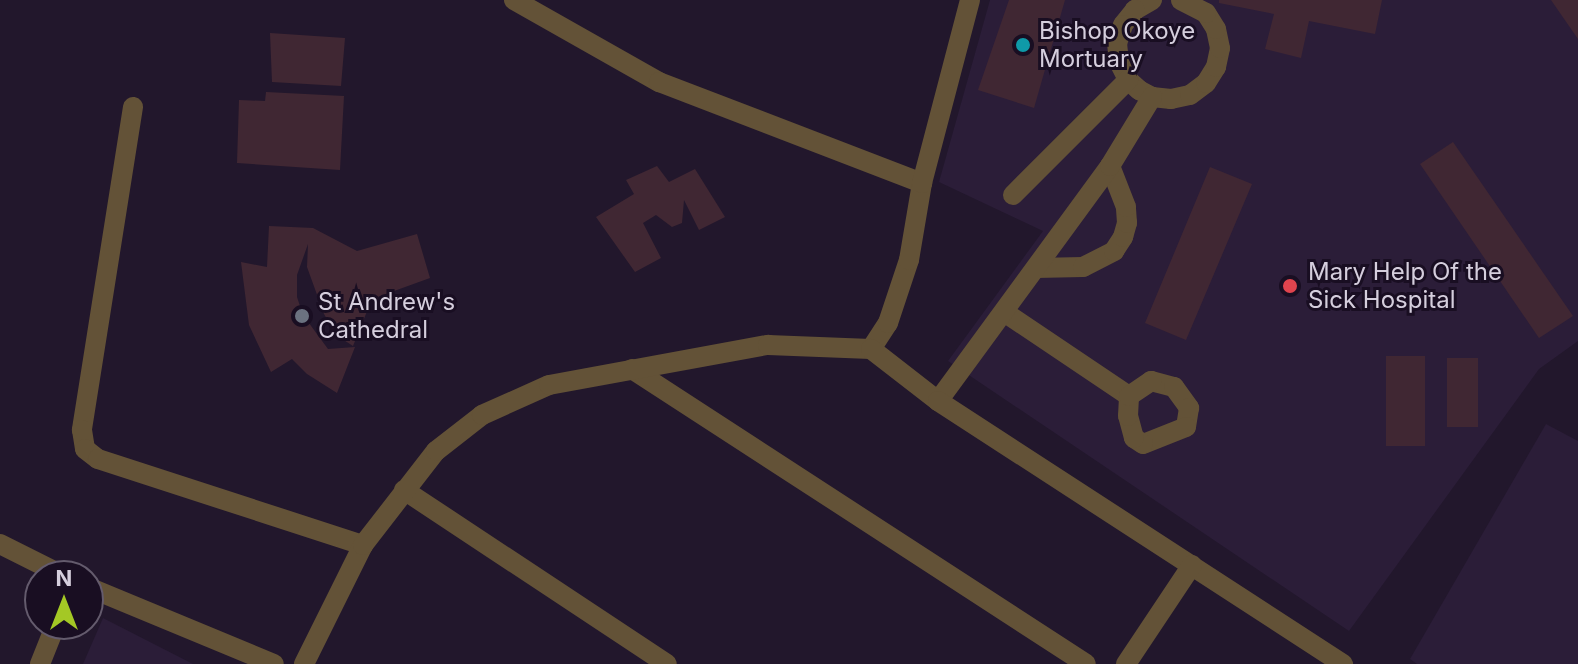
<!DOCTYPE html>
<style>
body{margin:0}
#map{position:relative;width:1578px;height:664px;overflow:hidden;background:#22172c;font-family:Inter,sans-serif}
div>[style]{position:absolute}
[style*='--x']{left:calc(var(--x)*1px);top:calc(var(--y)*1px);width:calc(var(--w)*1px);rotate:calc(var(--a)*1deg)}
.built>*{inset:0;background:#2b1d38}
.building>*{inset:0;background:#402733}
.minor>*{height:20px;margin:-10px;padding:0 10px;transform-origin:10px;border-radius:10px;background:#635237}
.dots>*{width:22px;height:22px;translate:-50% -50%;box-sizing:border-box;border:4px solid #190e22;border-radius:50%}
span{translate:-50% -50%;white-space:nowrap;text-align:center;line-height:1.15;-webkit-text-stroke:6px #190e22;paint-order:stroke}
.poi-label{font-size:24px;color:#d5cedd}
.left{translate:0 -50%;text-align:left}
.north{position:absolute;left:24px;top:560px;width:80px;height:80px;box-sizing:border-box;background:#190e22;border:2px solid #645b6d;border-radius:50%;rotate:0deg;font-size:22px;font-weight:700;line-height:32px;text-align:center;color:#d5cedd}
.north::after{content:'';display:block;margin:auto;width:28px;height:36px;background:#a4c825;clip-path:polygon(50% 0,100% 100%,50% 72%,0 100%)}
</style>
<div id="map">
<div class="built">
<i style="clip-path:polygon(990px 0,1578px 0,1578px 341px,1539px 369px,1349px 631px,948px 361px,1043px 231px,939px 182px)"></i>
<i style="clip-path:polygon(1546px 424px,1578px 441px,1578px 664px,1417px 664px,1410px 659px)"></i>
<i style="clip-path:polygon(103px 618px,193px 664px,83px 664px)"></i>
</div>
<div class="building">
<i style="clip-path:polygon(1009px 0,1065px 0,1034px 108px,978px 90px)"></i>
<i style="clip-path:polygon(1219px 0,1382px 0,1375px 34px,1309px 21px,1301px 58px,1265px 49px,1274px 14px,1219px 3px)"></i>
<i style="clip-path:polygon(1551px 0,1578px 0,1578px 39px)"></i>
<i style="clip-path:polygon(270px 33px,345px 38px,341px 86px,272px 82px)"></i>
<i style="clip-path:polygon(266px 92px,344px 96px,340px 170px,237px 163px,239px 100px,265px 101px)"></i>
<i style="clip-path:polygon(1453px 142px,1573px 316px,1539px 338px,1420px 164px)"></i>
<i style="clip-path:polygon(657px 166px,669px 182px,695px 169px,725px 217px,699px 230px,684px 200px,682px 223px,672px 227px,656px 215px,643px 223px,661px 258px,635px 272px,596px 217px,634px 194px,626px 180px)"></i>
<i style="clip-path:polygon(1210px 167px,1252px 184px,1186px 340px,1145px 323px)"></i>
<i style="clip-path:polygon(269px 226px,313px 228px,357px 251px,417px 234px,430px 278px,372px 299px,353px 346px,336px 335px,324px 314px,307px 267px,308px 244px,297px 275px,297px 297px,303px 315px,328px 349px,355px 347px,337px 393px,307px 374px,292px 359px,271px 372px,249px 325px,241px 262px,267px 267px)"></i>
<i style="clip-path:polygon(1386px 356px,1425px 356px,1425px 446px,1386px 446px)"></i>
<i style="clip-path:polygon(1447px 358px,1478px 358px,1478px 427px,1447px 427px)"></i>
</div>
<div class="minor">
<i style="--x:514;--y:0;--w:167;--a:29.5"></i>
<i style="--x:659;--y:82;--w:282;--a:21"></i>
<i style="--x:1152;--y:0;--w:20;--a:150"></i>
<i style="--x:1135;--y:10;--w:19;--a:129"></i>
<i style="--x:1123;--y:25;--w:19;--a:108"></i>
<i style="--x:1117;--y:43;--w:19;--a:84"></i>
<i style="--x:1119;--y:62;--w:20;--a:63"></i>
<i style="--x:1128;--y:80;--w:15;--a:42"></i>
<i style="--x:1139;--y:90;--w:15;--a:28"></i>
<i style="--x:1152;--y:97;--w:19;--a:6"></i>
<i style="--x:1171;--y:99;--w:19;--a:-12"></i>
<i style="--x:1190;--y:95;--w:20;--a:-37"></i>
<i style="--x:1206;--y:83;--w:19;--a:-58"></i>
<i style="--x:1216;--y:67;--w:19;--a:-78"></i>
<i style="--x:1220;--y:48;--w:19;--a:-102"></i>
<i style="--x:1216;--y:29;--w:19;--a:-122"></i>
<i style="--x:1206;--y:13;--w:28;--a:-153"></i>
<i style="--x:133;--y:107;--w:327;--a:99"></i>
<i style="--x:82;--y:430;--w:19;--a:81"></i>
<i style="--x:85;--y:449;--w:16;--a:38"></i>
<i style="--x:98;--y:459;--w:279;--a:18"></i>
<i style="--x:1013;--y:195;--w:163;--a:-45"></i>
<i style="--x:1036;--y:268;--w:47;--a:-1.2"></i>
<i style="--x:1083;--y:267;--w:35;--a:-27"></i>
<i style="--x:1114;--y:251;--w:17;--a:-57"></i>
<i style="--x:1123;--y:237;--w:15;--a:-74"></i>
<i style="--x:1127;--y:223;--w:16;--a:-94"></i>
<i style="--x:1126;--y:207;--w:44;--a:-111.3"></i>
<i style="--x:1004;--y:312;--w:151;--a:33.9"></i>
<i style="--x:871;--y:349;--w:31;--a:-57"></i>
<i style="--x:888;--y:323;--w:66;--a:-71.6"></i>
<i style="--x:909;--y:260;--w:78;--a:-80.4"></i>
<i style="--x:922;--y:183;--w:189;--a:-75.3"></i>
<i style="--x:632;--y:369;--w:541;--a:33.01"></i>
<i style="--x:1151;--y:381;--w:24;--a:15"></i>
<i style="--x:1174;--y:387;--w:26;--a:54"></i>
<i style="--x:1189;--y:408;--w:19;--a:99"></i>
<i style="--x:1186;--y:427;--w:46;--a:158.4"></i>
<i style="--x:1143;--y:444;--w:11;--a:-146"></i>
<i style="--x:1134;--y:438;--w:23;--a:-105"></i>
<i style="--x:1128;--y:416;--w:20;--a:-87"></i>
<i style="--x:1129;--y:396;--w:27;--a:-34"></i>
<i style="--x:938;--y:401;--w:291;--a:-53.8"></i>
<i style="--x:1110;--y:166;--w:81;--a:-58.7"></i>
<i style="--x:404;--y:490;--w:315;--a:33.5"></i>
<i style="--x:0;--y:544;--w:72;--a:26.6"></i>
<i style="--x:88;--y:587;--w:201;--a:22.5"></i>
<i style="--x:40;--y:664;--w:43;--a:-68.2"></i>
<i style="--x:304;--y:664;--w:133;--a:-63.6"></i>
<i style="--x:363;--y:545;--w:119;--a:-52.2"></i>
<i style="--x:436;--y:451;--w:58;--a:-38"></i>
<i style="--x:482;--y:415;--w:73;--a:-24.1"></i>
<i style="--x:549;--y:385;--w:223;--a:-10.4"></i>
<i style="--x:768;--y:345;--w:103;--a:2.2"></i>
<i style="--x:871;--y:349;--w:85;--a:37.8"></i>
<i style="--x:938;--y:401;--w:483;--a:33"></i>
<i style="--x:1126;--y:664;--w:119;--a:-56.3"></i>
</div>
<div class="dots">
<i style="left:1023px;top:45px;background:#0f9aa8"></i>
<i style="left:1290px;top:286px;background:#e0444e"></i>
<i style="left:302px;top:316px;background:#6b7280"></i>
</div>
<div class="poi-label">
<span class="left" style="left:1039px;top:45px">Bishop Okoye<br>Mortuary</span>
<span class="left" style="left:1308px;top:286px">Mary Help Of the<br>Sick Hospital</span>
<span class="left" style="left:318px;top:316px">St Andrew's<br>Cathedral</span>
</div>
<div class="north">N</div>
</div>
